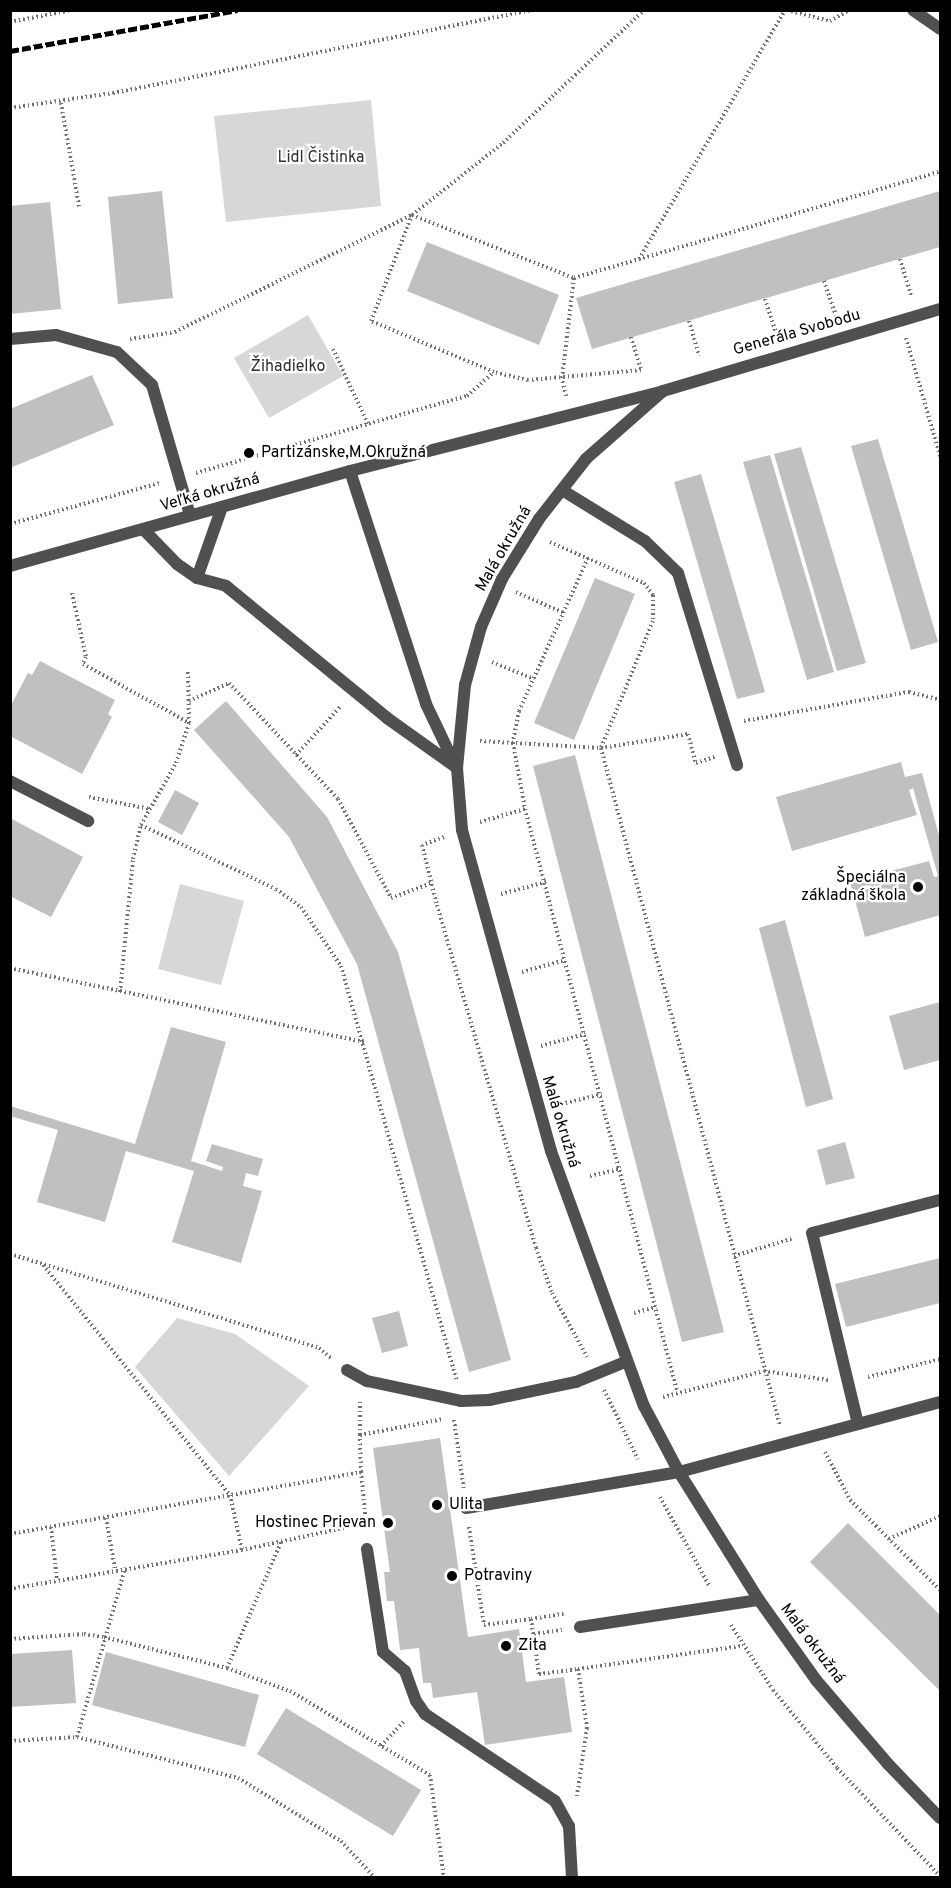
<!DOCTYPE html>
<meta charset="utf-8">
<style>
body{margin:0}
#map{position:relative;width:951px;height:1888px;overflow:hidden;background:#fff;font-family:Overpass,sans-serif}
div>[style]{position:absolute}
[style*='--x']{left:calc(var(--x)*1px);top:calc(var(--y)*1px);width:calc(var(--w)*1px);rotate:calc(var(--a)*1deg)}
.green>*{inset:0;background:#d7d7d7}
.building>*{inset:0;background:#c0c0c0}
.path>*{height:4px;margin-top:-2px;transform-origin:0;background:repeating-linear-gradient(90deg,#727272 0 1.5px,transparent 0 4.5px)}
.lane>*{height:12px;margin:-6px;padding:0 6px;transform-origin:6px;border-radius:6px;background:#505050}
.street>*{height:12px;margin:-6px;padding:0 6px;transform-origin:6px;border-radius:6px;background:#505050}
.rail>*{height:4.5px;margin-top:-2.25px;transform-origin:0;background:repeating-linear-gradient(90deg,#000 0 9px,transparent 0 12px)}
.dots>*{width:16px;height:16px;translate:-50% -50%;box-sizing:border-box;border:3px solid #fff;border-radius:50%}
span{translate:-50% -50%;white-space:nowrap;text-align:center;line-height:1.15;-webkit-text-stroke:4.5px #fff;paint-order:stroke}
.park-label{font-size:16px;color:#2e2e2e}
.street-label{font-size:16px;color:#000}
.poi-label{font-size:16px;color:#000}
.left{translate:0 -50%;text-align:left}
.right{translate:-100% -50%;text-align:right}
.frame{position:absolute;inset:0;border:12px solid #000;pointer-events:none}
</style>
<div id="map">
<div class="green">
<i style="clip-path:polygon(371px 100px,381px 206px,226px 222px,214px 116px)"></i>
<i style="clip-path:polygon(308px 315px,343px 376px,269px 418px,234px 358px)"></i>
<i style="clip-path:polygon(180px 884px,244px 901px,221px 985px,158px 969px)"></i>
<i style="clip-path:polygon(177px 1318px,235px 1334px,309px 1386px,229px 1476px,135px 1367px)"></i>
</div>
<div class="building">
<i style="clip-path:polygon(162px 191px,173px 298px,118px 304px,108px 197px)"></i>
<i style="clip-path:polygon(940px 191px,940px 247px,592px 349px,576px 298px)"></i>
<i style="clip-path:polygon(50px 202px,61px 309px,10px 314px,10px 206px)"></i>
<i style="clip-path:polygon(427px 242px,559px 295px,539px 345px,407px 291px)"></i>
<i style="clip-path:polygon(92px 375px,114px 425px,10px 468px,10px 409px)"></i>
<i style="clip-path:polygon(878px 439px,938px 642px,911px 650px,851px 446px)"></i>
<i style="clip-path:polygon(801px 447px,866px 663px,837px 671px,774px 454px)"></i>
<i style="clip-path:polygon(770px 455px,834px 672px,807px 680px,743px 462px)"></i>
<i style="clip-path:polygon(701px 474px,765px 692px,737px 699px,674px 482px)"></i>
<i style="clip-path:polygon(595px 578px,635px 594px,574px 740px,534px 723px)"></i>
<i style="clip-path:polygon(40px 661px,115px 700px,108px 714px,112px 717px,82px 774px,10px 736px,10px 707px,28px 673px,32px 675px)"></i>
<i style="clip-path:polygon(226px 701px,327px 817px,398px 952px,511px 1360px,469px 1372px,357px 964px,289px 837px,194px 730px)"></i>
<i style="clip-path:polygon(575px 755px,724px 1332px,682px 1342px,533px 766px)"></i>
<i style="clip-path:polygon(901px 762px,905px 777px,922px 773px,940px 839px,940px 915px,865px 937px,850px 882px,929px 861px,934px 877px,938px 876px,913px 788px,909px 790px,917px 815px,792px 851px,776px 797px)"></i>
<i style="clip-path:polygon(175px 790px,199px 803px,182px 835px,158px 822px)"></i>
<i style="clip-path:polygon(10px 818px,83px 857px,51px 917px,10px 896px)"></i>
<i style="clip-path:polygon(785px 920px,833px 1099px,806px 1107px,759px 928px)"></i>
<i style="clip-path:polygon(940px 1002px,940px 1060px,904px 1070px,889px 1016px)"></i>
<i style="clip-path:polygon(171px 1027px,226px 1042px,191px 1161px,222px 1171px,223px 1167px,206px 1161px,212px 1144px,263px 1159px,258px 1176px,246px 1173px,243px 1186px,262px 1191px,241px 1263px,172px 1242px,194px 1171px,126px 1151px,105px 1222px,37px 1202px,58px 1130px,10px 1116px,10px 1106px,135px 1144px)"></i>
<i style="clip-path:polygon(845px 1142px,855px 1178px,826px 1185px,817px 1150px)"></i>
<i style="clip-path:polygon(940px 1258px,940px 1303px,846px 1327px,835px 1284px)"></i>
<i style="clip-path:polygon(399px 1311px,408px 1346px,382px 1353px,372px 1318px)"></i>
<i style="clip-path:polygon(440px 1438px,468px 1637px,519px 1629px,526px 1682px,564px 1677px,572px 1732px,485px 1745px,477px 1692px,433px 1698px,431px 1683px,423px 1683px,419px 1648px,400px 1650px,394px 1601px,387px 1601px,384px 1572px,390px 1572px,373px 1448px)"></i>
<i style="clip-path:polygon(848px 1523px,940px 1615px,940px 1691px,810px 1562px)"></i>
<i style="clip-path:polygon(72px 1650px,76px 1703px,10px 1707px,10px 1654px)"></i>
<i style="clip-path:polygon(106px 1652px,259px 1695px,245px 1747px,92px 1705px)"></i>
<i style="clip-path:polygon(286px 1708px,421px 1790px,393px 1836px,257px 1754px)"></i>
</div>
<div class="path">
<i style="--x:787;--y:10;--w:44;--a:14.3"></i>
<i style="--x:830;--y:21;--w:22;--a:-30"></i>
<i style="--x:10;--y:22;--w:63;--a:-11"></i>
<i style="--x:61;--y:103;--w:105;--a:80.1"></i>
<i style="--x:10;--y:108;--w:104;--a:-8.3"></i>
<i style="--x:113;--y:93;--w:428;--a:-11.2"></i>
<i style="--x:639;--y:259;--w:289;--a:-59.6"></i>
<i style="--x:900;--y:259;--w:39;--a:73"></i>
<i style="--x:824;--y:281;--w:37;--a:71"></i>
<i style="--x:765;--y:299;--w:35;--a:72"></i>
<i style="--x:689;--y:321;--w:36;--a:74"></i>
<i style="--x:631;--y:337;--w:34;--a:73"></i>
<i style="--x:641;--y:370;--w:113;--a:174.9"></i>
<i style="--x:528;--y:380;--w:35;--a:-167"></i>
<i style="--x:494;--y:372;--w:133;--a:-157.5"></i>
<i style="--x:371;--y:321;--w:114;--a:-68.9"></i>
<i style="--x:412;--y:215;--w:174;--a:21.3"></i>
<i style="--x:574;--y:278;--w:381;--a:-16.2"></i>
<i style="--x:906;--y:338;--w:123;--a:73.9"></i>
<i style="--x:130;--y:339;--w:46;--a:-8.8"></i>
<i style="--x:175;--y:332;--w:264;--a:-26.3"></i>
<i style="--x:412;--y:215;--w:116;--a:-38.4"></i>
<i style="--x:503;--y:143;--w:194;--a:-43.3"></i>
<i style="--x:333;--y:349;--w:83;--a:65"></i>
<i style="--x:566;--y:396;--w:18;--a:-103"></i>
<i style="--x:562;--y:378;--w:101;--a:-83.2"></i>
<i style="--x:196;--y:473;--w:282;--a:-15.9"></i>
<i style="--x:467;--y:396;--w:36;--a:-42"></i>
<i style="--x:10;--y:524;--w:156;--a:-15.3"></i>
<i style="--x:550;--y:542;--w:103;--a:23.6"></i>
<i style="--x:644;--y:583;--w:15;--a:53"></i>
<i style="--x:653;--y:595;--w:26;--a:90"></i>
<i style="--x:653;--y:621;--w:137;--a:112.3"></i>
<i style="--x:601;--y:748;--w:701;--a:75.21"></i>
<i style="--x:588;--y:558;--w:168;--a:114.3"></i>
<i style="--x:519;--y:711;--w:33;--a:101"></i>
<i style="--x:513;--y:743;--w:67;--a:79.7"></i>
<i style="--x:525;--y:809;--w:602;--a:75.36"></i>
<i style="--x:516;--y:592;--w:52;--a:23.6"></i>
<i style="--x:72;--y:593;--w:66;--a:77.7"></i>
<i style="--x:86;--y:657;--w:8;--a:113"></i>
<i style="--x:83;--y:664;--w:121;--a:29.1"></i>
<i style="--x:492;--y:662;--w:45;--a:22"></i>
<i style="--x:189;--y:701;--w:44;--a:-24.2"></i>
<i style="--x:229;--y:683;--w:159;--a:46.8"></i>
<i style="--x:338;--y:799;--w:112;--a:61.8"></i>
<i style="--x:391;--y:898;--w:44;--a:-20.1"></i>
<i style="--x:744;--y:721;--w:168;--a:-10"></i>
<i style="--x:909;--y:692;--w:32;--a:14"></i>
<i style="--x:480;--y:741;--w:121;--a:3.3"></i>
<i style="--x:601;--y:748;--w:88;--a:-9.1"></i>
<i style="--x:688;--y:734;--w:30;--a:75"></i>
<i style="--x:696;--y:763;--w:20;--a:-18"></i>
<i style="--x:296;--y:755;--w:65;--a:-47.5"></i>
<i style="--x:89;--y:797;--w:62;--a:11.1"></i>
<i style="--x:480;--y:822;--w:47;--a:-16.1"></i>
<i style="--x:141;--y:825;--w:149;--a:25.4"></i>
<i style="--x:276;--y:889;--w:31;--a:36"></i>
<i style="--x:301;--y:907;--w:71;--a:55.9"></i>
<i style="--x:341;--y:966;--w:429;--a:74.4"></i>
<i style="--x:444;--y:837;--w:23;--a:160"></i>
<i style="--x:422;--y:845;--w:62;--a:76"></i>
<i style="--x:437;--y:905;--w:357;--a:73.9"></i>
<i style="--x:536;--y:1248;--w:48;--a:70.4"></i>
<i style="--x:552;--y:1293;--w:73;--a:61.3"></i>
<i style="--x:501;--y:894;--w:47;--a:-14.9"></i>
<i style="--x:10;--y:968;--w:362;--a:11.8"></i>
<i style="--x:522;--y:972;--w:45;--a:-15.6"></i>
<i style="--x:120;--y:992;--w:134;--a:-84.4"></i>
<i style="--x:133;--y:859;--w:35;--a:-77"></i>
<i style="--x:141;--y:825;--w:71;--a:-60.6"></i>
<i style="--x:176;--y:763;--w:42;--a:-72"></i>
<i style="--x:189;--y:723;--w:54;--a:-91.1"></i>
<i style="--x:541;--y:1046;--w:46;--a:-15.3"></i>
<i style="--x:557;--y:1105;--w:46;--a:-13.7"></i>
<i style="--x:590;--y:1176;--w:32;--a:-13"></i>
<i style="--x:10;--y:1254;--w:323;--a:16.9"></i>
<i style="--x:319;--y:1348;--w:16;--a:40"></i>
<i style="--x:734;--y:1256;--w:63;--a:-16.7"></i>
<i style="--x:43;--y:1265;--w:296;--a:50.9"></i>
<i style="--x:230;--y:1495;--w:56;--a:77.7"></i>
<i style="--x:634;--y:1313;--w:23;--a:-15"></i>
<i style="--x:868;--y:1377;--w:74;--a:-14"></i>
<i style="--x:604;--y:1390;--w:77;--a:63.8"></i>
<i style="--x:663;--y:1397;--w:104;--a:-14.4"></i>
<i style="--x:764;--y:1371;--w:65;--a:8"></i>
<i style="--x:454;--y:1420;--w:71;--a:81.9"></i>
<i style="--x:360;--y:1435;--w:35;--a:-90"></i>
<i style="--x:825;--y:1452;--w:54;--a:62.5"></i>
<i style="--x:850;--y:1500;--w:127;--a:45"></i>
<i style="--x:361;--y:1472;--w:37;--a:-92"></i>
<i style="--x:360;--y:1435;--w:85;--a:-10.9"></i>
<i style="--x:660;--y:1497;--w:103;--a:60.9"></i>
<i style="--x:106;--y:1518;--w:52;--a:80"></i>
<i style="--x:51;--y:1527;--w:53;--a:83.5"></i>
<i style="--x:469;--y:1527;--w:99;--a:81.3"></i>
<i style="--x:484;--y:1625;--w:47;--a:-7.3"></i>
<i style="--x:531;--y:1619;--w:56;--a:81.7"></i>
<i style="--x:539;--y:1674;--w:39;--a:-7"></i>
<i style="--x:578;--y:1669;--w:60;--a:81.3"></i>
<i style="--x:587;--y:1728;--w:69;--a:98.4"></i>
<i style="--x:10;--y:1534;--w:356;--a:-10"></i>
<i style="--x:361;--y:1472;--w:51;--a:84.4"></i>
<i style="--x:366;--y:1523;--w:127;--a:167.7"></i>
<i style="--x:242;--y:1550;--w:235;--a:170.5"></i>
<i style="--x:889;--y:1539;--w:56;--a:-24.3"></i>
<i style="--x:531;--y:1619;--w:33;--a:-9"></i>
<i style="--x:731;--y:1625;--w:77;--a:57.1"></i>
<i style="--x:773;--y:1690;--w:101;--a:50.6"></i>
<i style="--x:837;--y:1768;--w:149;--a:46.4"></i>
<i style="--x:534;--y:1634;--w:28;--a:-8"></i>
<i style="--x:10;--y:1639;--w:74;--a:-3.9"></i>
<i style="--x:84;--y:1634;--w:20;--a:9"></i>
<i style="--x:104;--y:1637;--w:127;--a:14.1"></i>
<i style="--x:227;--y:1668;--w:67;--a:20.1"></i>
<i style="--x:290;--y:1691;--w:163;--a:31"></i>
<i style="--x:430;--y:1775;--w:104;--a:82.3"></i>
<i style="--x:227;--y:1668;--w:137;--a:-66.8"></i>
<i style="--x:578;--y:1669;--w:165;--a:-8"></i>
<i style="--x:77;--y:1737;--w:176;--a:-74.1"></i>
<i style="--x:10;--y:1741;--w:67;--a:-3.4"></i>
<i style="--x:77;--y:1737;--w:166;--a:14.3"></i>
<i style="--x:238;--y:1778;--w:121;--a:31.5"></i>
<i style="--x:341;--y:1841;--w:50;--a:47.4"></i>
<i style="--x:381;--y:1746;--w:35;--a:-47"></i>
</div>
<div class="lane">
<i style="--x:10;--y:339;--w:46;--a:-5"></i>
<i style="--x:56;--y:335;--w:63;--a:15.6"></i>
<i style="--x:117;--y:352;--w:48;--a:43.3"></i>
<i style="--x:152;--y:385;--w:135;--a:73.7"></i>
<i style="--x:562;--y:490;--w:97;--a:31.6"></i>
<i style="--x:645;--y:541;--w:46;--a:44.1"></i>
<i style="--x:678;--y:573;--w:201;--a:72.9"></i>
<i style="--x:143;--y:529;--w:49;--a:45.8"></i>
<i style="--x:177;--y:564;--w:24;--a:35"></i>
<i style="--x:197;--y:578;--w:30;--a:15"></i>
<i style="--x:226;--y:586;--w:208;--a:39.3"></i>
<i style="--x:387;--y:718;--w:86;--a:35.5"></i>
<i style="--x:197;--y:578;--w:75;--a:-70.6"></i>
<i style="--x:10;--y:781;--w:88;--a:27.1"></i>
<i style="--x:347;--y:1370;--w:23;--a:29"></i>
<i style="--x:367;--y:1381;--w:96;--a:12"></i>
<i style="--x:461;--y:1401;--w:28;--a:-2"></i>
<i style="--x:489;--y:1400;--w:89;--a:-11.7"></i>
<i style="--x:576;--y:1382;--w:53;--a:-22.2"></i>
<i style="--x:466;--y:1508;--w:216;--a:-9.6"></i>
<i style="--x:367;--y:1549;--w:104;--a:81.2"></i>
<i style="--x:383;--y:1652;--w:29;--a:41"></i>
<i style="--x:405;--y:1671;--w:32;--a:70"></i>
<i style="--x:416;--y:1701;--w:16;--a:55"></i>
<i style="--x:425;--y:1714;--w:156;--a:33.8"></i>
<i style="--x:555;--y:1801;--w:29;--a:61"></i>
<i style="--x:569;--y:1826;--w:52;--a:86.7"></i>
<i style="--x:580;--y:1627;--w:181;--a:-8.6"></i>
</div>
<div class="street">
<i style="--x:913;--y:10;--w:33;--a:35"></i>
<i style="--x:663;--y:391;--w:103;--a:138.6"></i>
<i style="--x:586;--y:459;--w:76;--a:128.1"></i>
<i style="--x:539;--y:519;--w:70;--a:121.7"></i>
<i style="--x:502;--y:579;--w:52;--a:113.6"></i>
<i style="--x:481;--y:627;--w:60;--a:105.4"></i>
<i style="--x:465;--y:685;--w:83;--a:95.5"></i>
<i style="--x:457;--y:768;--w:62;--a:85.4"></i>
<i style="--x:462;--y:830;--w:333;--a:74.5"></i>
<i style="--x:551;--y:1151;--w:271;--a:70"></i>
<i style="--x:644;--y:1406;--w:75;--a:62.1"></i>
<i style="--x:679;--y:1472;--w:151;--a:58"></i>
<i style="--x:759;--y:1600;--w:98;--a:54.5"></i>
<i style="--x:816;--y:1680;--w:111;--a:49.4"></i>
<i style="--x:888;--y:1764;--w:75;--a:46.1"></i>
<i style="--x:350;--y:471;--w:245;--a:71.9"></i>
<i style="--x:426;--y:704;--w:70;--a:64.5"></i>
<i style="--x:10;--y:566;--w:353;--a:-15.6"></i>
<i style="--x:350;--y:471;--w:323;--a:-14.3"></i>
<i style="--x:663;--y:391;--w:289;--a:-16.5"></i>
<i style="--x:858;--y:1424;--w:196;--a:-103.5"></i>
<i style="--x:812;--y:1233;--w:132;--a:-14.5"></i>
<i style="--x:679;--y:1472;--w:270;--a:-15"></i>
</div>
<div class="rail">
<i style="--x:10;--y:51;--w:231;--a:-10.2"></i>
</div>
<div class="dots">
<i style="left:249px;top:453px;background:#000"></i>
<i style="left:918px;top:887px;background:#000"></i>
<i style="left:437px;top:1505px;background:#000"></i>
<i style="left:388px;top:1523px;background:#000"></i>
<i style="left:452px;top:1576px;background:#000"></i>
<i style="left:506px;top:1646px;background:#000"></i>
</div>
<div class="park-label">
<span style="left:321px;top:158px">Lidl Čistinka</span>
<span style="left:288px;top:367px">Žihadielko</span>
</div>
<div class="street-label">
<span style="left:797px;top:333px;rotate:-16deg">Generála Svobodu</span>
<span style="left:210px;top:493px;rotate:-16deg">Veľká okružná</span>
<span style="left:504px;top:549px;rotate:-60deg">Malá okružná</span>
<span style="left:560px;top:1122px;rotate:73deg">Malá okružná</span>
<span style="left:812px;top:1644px;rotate:53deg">Malá okružná</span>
</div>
<div class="poi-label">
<span class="left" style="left:261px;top:453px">Partizánske,M.Okružná</span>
<span class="right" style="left:906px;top:887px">Špeciálna<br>základná škola</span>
<span class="left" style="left:449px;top:1505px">Ulita</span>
<span class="right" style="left:376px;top:1523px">Hostinec Prievan</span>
<span class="left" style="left:464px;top:1576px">Potraviny</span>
<span class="left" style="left:518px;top:1646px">Zita</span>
</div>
<div class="frame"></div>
</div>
